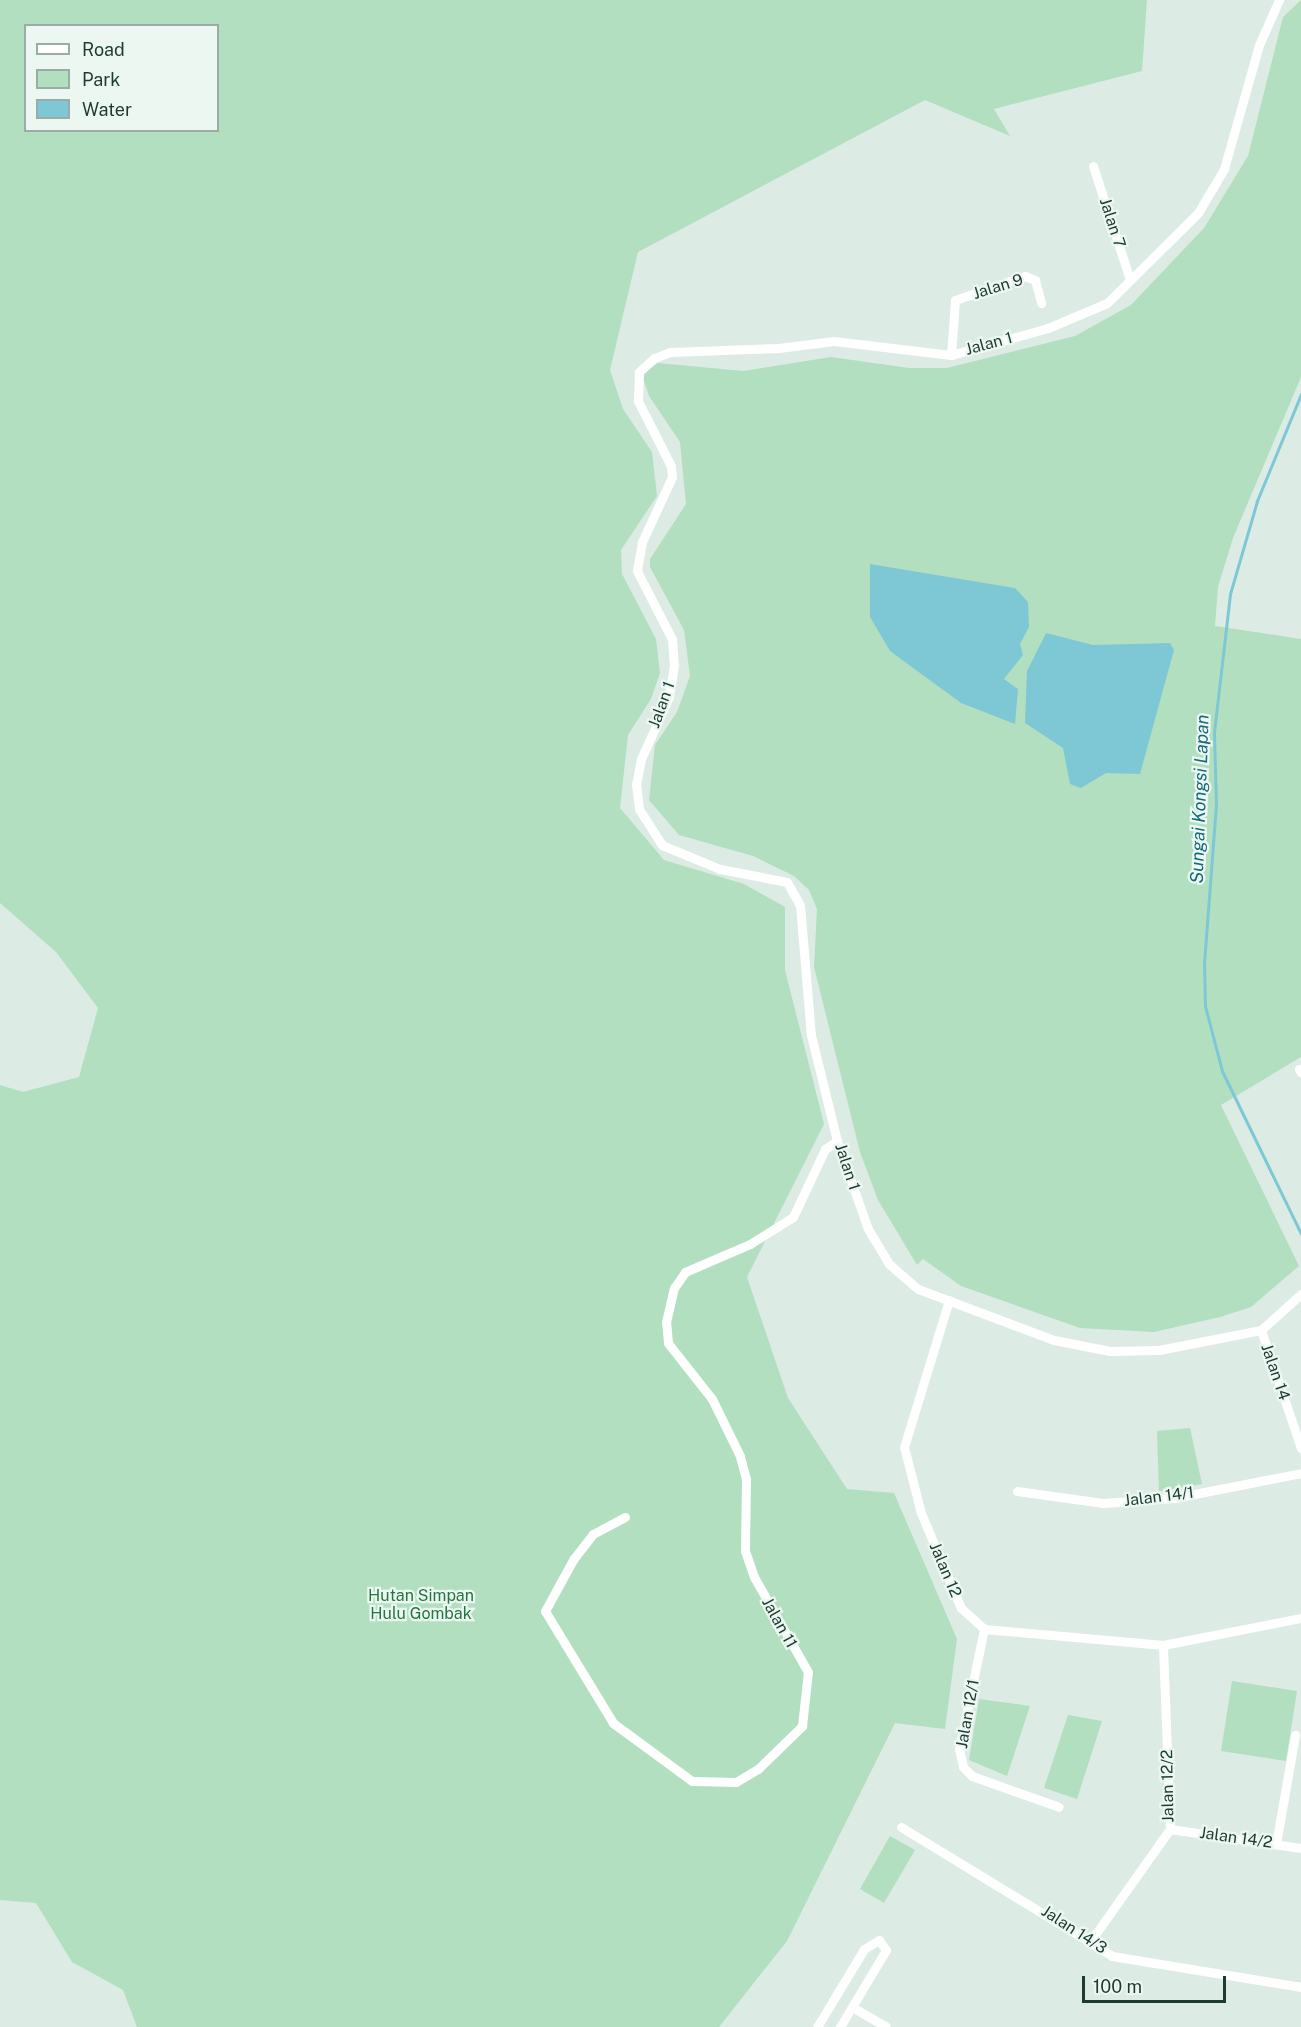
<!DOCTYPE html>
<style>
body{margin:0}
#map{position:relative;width:1301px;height:2027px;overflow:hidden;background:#dcebe4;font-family:"Public Sans",sans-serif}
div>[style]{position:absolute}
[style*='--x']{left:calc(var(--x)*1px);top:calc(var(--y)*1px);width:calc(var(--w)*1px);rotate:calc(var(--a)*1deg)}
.green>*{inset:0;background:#b2dfbf}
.water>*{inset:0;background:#7ec8d6}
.stream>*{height:3px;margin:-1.5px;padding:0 1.5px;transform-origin:1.5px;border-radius:1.5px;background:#7ec8d6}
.minor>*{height:9px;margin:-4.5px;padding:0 4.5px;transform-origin:4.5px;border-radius:4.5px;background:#fff}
span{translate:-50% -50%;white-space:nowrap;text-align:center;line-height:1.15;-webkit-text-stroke:4.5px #edf7f2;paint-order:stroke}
.street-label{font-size:16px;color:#1d3b33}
.park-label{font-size:16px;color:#237644}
.water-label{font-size:18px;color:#126a7c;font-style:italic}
.legend{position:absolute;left:24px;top:24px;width:195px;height:108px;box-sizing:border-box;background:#edf7f2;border:2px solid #9aaca6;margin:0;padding:8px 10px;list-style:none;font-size:18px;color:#1d3b33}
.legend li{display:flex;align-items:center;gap:12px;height:30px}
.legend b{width:30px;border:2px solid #9aaca6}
.scale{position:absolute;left:1082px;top:1976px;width:144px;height:27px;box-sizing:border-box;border:3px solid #1d3b33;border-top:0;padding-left:8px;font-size:18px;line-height:21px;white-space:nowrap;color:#1d3b33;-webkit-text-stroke:4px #edf7f2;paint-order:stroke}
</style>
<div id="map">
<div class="green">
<i style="clip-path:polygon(evenodd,0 0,1147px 0,1142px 71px,994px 109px,1010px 136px,925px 100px,638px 252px,610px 370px,623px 409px,652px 452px,657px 496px,621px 550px,622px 574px,656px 639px,660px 673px,651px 699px,628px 735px,620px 808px,664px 860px,744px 884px,785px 907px,785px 970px,824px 1124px,747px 1277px,788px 1398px,847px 1489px,894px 1493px,957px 1639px,945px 1729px,895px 1723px,787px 1941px,719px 2027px,137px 2027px,123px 1990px,72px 1962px,36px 1903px,0 1900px,0 1085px,23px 1092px,79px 1077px,98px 1008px,56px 952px,0 903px,0 0,26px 26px,218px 26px,218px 130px,26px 130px,26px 26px)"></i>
<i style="clip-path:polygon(1301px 0,1301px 377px,1233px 538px,1218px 587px,1215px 626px,1301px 639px,1301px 1057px,1221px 1105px,1299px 1266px,1251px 1307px,1220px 1317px,1154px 1332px,1080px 1328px,961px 1286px,923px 1259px,917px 1265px,878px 1200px,860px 1152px,814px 967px,817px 909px,809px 890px,794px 876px,753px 856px,679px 835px,649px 800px,655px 745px,677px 712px,690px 676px,684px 630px,650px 567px,650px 559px,686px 504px,680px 442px,649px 396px,642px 375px,658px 363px,743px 371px,831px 357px,909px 368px,947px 368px,1075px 336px,1131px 305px,1204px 228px,1248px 156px,1283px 17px)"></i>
<i style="clip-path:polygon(1190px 1428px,1202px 1484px,1159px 1491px,1157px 1431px)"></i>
<i style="clip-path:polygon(1232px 1681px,1297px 1691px,1286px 1761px,1221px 1751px)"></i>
<i style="clip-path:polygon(979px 1699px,1030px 1706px,1007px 1776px,969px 1760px)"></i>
<i style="clip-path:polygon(1068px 1715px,1102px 1721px,1077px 1799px,1044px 1788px)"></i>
<i style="clip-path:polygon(890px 1836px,915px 1850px,884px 1903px,860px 1889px)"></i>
</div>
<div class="water">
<i style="clip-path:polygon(870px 564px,1015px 588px,1028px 602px,1029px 627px,1020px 644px,1023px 655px,1004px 679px,1018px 689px,1015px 724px,961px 703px,890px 651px,870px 617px)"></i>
<i style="clip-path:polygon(1046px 633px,1093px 645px,1170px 643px,1174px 650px,1140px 774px,1106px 773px,1081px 788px,1070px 784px,1063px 748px,1025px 723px,1027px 671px)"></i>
</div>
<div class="stream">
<i style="--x:1301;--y:394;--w:116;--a:112.4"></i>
<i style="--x:1257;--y:501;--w:97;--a:106.2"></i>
<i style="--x:1230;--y:594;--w:140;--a:96.6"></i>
<i style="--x:1214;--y:733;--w:71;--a:88.4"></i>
<i style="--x:1216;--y:804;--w:158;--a:94.3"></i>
<i style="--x:1204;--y:962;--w:44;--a:88.7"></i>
<i style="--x:1205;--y:1006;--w:67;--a:75.3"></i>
<i style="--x:1222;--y:1071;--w:181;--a:64.1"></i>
</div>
<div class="minor">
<i style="--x:1279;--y:0;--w:49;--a:114"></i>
<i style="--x:1259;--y:45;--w:129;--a:105.8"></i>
<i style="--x:1224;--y:169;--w:51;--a:120.6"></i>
<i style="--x:1198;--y:213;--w:128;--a:135.3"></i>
<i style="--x:1107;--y:303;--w:64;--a:157"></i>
<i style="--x:1048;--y:328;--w:101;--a:164.4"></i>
<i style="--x:951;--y:355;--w:118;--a:-173.2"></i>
<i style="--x:834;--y:341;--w:56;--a:172.9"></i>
<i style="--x:778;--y:348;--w:108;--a:177.9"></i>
<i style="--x:670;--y:352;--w:17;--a:159"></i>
<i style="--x:654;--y:358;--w:21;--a:137"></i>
<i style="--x:639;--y:372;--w:29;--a:92"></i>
<i style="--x:638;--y:401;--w:73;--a:63.1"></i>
<i style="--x:671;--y:466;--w:11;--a:85"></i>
<i style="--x:672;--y:477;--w:72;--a:114.8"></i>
<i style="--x:642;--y:542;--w:29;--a:100"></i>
<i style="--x:637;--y:571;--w:76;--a:62.8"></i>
<i style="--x:672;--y:639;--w:26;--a:86"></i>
<i style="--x:674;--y:665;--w:32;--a:99"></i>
<i style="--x:669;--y:697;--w:68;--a:114.3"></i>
<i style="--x:641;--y:759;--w:25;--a:101"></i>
<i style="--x:636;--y:784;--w:25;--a:83"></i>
<i style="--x:639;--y:809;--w:43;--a:57.4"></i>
<i style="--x:662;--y:845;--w:63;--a:22.5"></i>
<i style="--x:720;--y:869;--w:68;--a:11"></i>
<i style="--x:787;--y:882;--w:26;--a:61"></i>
<i style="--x:800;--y:905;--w:130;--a:85.2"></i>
<i style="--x:811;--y:1035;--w:109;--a:76.2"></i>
<i style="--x:837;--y:1141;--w:93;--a:70.6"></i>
<i style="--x:868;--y:1229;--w:41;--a:59"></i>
<i style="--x:889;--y:1264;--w:38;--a:41"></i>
<i style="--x:918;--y:1289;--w:145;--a:20.6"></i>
<i style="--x:1054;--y:1340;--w:57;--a:11.1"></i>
<i style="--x:1110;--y:1351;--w:49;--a:-1.2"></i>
<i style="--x:1159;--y:1350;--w:104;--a:-11.1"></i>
<i style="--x:1261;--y:1330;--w:54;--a:-42"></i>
<i style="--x:1093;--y:166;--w:120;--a:72"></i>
<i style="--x:951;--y:355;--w:55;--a:-85.8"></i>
<i style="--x:955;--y:300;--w:74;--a:-18.9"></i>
<i style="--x:1025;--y:276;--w:11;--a:22"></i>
<i style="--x:1035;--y:280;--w:24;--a:75"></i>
<i style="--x:1299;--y:1069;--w:4;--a:63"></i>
<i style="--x:949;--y:1300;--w:154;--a:107"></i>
<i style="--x:904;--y:1447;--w:68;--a:75.6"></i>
<i style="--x:921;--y:1513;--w:103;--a:67.2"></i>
<i style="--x:961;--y:1608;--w:31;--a:42"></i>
<i style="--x:984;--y:1629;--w:180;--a:5.1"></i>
<i style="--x:1163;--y:1645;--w:141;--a:-11.1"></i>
<i style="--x:1261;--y:1330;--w:125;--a:71.3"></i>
<i style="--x:1017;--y:1491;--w:87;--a:7.9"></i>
<i style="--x:1103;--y:1503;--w:71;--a:-4"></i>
<i style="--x:1174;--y:1498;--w:129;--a:-11.1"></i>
<i style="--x:625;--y:1517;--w:36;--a:152"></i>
<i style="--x:593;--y:1534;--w:31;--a:128"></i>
<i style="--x:574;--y:1558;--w:60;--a:118.7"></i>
<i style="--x:545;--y:1611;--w:131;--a:58.7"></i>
<i style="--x:613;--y:1723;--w:98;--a:36.3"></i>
<i style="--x:692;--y:1781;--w:44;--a:1.3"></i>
<i style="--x:736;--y:1782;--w:26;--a:-31"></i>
<i style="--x:758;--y:1769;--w:62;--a:-44.3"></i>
<i style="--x:802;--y:1726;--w:54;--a:-83.7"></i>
<i style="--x:808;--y:1672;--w:109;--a:-119.6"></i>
<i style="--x:754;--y:1577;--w:28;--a:-109"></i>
<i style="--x:745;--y:1551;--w:72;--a:-89.2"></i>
<i style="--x:746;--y:1479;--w:24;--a:-105"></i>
<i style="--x:740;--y:1456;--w:64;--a:-116.2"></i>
<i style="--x:712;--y:1399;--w:71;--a:-128.2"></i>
<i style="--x:668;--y:1343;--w:21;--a:-95"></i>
<i style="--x:666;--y:1322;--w:35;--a:-77"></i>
<i style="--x:674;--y:1288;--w:19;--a:-55"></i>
<i style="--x:685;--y:1272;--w:71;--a:-23.3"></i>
<i style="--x:750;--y:1244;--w:51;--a:-32.1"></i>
<i style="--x:793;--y:1217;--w:75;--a:-64.8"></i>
<i style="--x:825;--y:1149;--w:14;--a:-34"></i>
<i style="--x:984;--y:1629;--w:123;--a:101.8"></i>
<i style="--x:959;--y:1749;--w:18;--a:77"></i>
<i style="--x:963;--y:1767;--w:13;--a:45"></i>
<i style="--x:972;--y:1776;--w:92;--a:19.6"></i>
<i style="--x:901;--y:1827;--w:247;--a:31.4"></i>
<i style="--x:1112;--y:1956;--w:192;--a:9.3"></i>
<i style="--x:1170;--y:1829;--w:132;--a:8.3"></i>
<i style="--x:1276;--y:1844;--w:111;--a:-80.1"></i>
<i style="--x:1092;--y:1939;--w:135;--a:-54.7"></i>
<i style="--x:1170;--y:1829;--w:184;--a:-92.2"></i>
<i style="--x:852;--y:2007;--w:39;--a:30"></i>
<i style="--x:817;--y:2027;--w:91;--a:-58.9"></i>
<i style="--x:864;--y:1949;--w:17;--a:-31"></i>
<i style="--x:879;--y:1940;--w:12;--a:55"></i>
<i style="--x:886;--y:1950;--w:90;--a:120.9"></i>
</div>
<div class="street-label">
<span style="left:1112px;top:223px;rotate:72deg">Jalan 7</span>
<span style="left:998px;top:287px;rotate:-17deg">Jalan 9</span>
<span style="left:989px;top:344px;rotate:-15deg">Jalan 1</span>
<span style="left:662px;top:705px;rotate:-70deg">Jalan 1</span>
<span style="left:847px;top:1167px;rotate:72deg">Jalan 1</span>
<span style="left:1275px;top:1372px;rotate:71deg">Jalan 14</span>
<span style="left:1159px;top:1497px;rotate:-7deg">Jalan 14/1</span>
<span style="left:945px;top:1570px;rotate:67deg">Jalan 12</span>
<span style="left:779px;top:1623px;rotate:61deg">Jalan 11</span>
<span style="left:968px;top:1714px;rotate:-80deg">Jalan 12/1</span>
<span style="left:1168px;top:1786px;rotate:-91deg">Jalan 12/2</span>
<span style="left:1236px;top:1838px;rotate:8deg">Jalan 14/2</span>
<span style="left:1074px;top:1930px;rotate:33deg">Jalan 14/3</span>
</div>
<div class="park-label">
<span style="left:421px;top:1605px">Hutan Simpan<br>Hulu Gombak</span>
</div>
<div class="water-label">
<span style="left:1200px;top:799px;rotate:-88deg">Sungai Kongsi Lapan</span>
</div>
<ul class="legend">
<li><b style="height:8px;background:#fff"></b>Road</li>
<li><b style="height:16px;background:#b2dfbf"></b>Park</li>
<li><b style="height:16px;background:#7ec8d6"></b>Water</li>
</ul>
<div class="scale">100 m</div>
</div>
